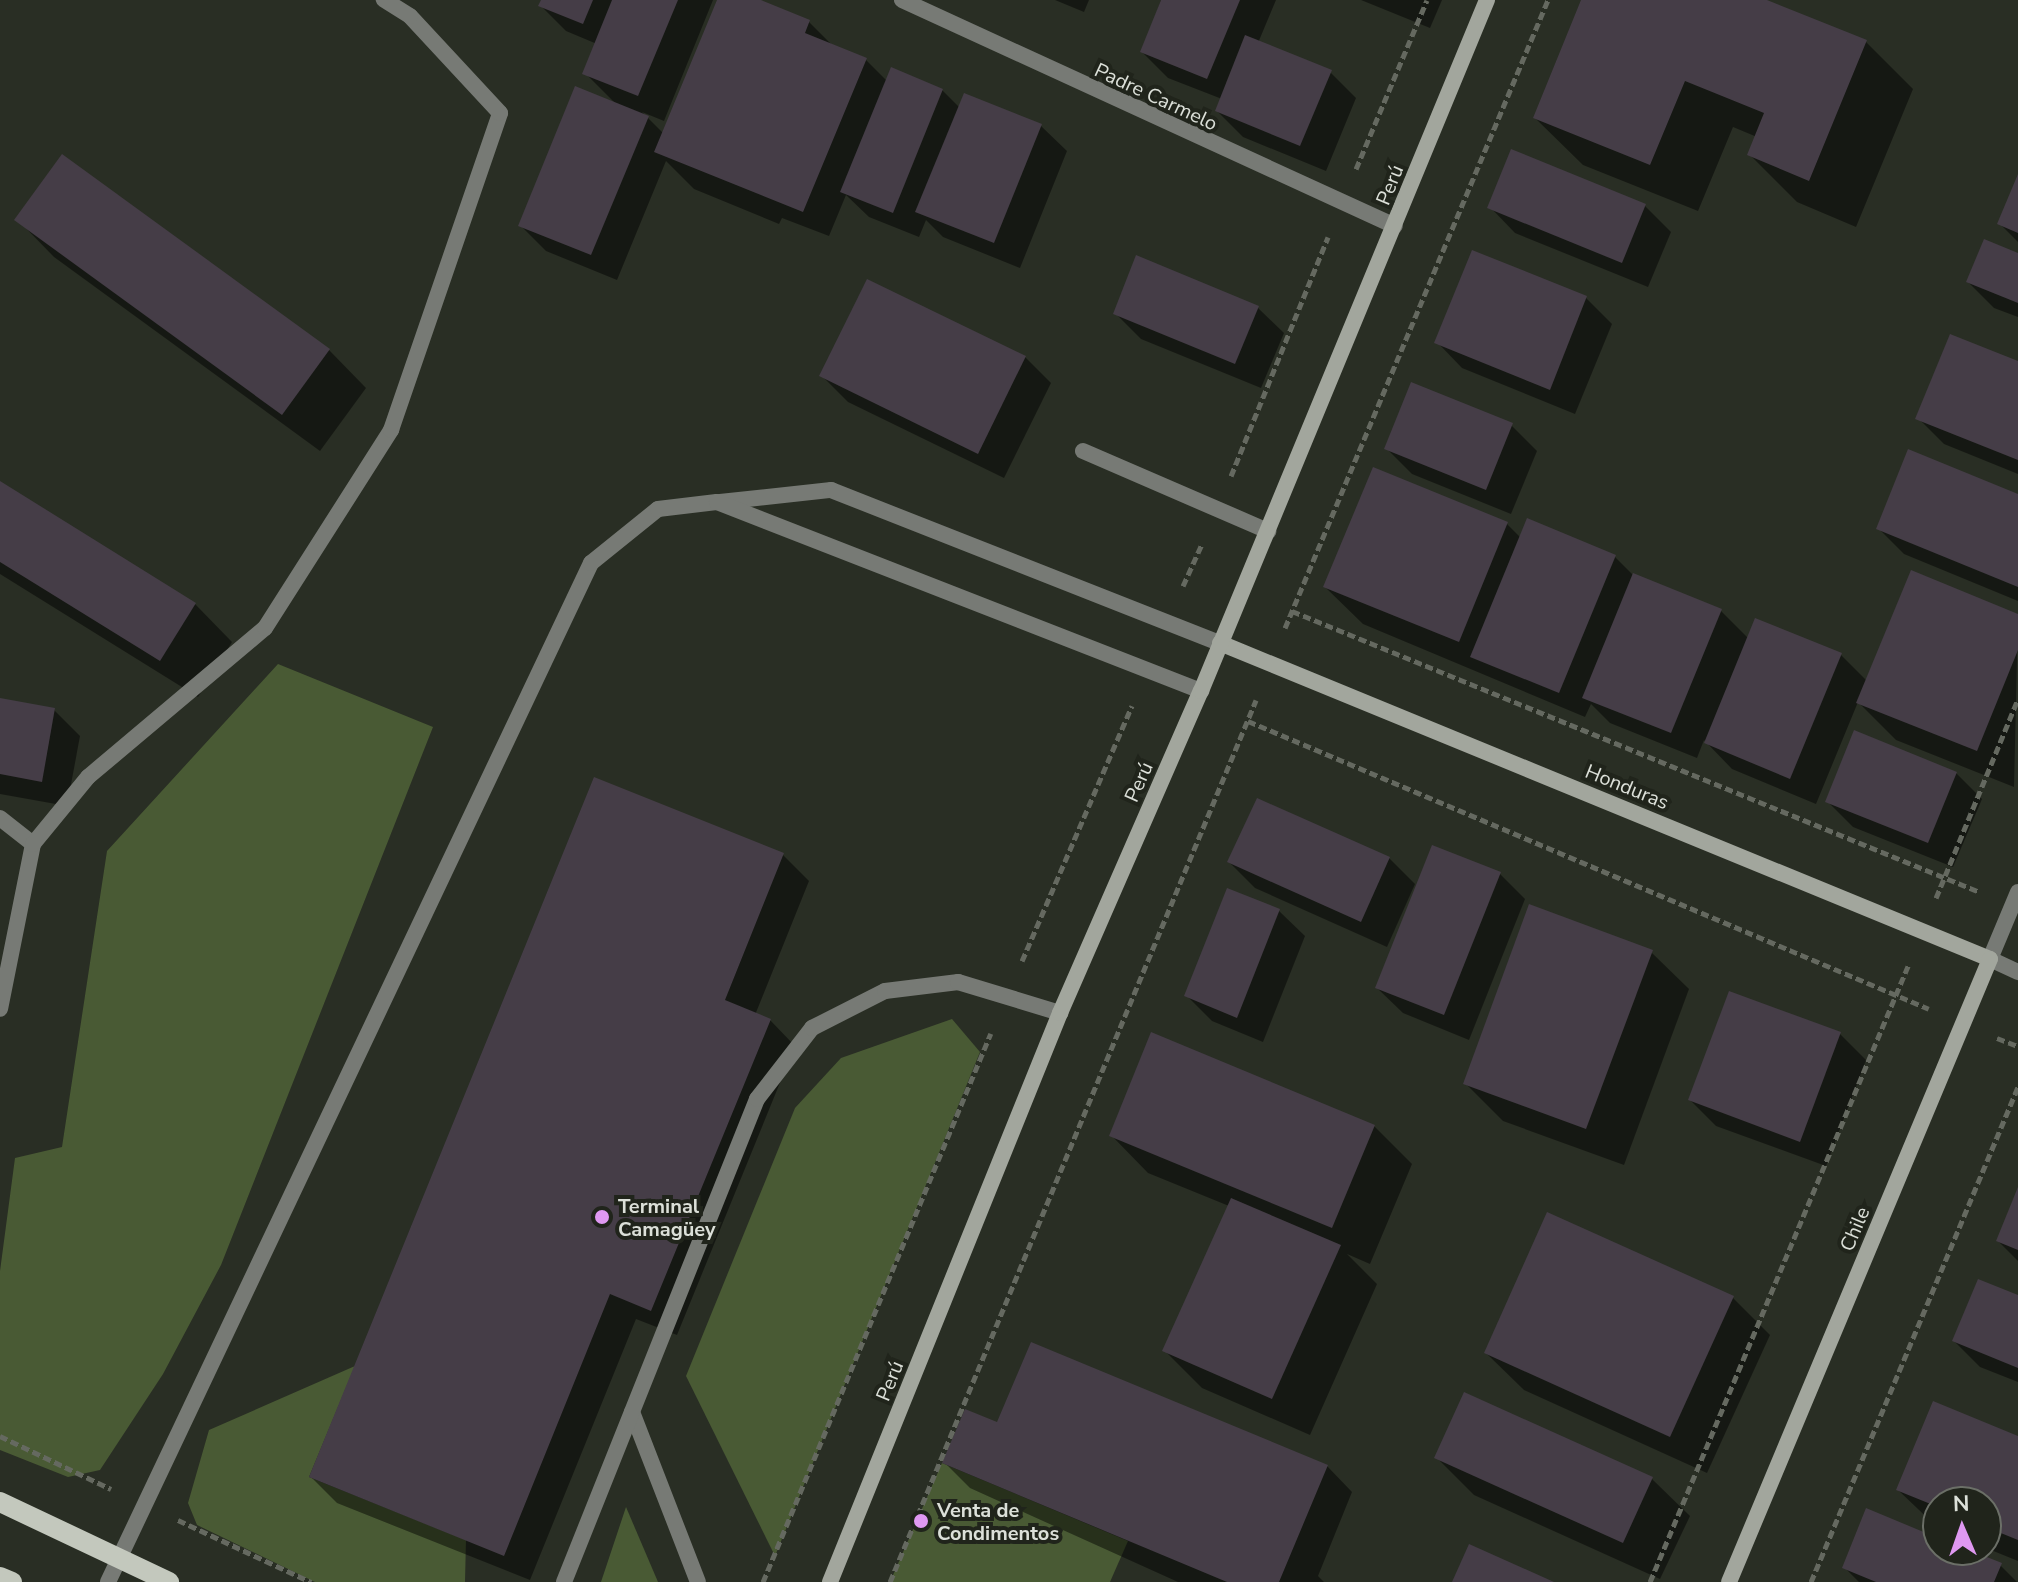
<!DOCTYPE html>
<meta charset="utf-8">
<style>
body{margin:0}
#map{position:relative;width:2018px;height:1582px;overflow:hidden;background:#292e24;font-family:"Nunito Sans",sans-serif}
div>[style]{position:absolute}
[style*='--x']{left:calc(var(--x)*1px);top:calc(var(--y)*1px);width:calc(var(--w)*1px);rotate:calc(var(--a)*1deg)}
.green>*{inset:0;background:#495a34}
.shadow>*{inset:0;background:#0007}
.building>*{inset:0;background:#453d47}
.path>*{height:5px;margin-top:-2.5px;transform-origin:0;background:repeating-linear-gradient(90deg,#656960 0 8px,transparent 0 12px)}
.lane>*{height:16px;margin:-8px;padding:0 8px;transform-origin:8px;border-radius:8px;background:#777a75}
.street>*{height:16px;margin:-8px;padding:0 8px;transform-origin:8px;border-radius:8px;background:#777a75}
.secondary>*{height:16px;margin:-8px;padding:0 8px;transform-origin:8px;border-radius:8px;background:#a2a69d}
.primary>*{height:20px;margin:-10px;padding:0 10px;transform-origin:10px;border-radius:10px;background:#c3c8bd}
.dots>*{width:22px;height:22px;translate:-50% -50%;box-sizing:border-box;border:4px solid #20241b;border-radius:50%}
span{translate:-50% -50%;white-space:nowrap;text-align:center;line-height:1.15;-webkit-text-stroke:8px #20241b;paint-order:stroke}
.street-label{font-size:20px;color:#dce0d9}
.poi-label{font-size:20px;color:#dce0d9;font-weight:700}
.left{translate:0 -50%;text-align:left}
.north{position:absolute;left:1922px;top:1486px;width:80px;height:80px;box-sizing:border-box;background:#20241b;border:2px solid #6b6f67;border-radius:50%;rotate:358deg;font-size:22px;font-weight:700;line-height:32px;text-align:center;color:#dce0d9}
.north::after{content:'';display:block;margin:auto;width:28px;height:36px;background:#df98f1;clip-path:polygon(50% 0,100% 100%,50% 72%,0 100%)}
</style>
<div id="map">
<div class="green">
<i style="clip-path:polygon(278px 664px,433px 727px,221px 1265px,163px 1374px,100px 1470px,68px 1477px,0 1450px,0 1271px,15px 1158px,62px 1147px,107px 851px)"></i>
<i style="clip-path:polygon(952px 1019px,980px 1052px,775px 1556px,686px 1376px,795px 1108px,841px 1058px)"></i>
<i style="clip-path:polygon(355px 1366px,309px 1477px,466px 1540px,465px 1582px,315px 1582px,197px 1525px,188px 1503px,209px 1430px)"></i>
<i style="clip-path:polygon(942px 1463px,1128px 1541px,1110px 1582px,890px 1582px)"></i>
<i style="clip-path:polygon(626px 1507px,658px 1582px,601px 1582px)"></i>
</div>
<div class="shadow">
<i style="clip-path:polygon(543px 0,713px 0,664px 121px,642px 112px,664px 134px,719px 0,756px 0,809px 22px,834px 47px,866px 60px,887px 81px,942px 90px,960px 108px,1041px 126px,1067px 151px,1020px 268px,943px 237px,926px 220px,919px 237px,869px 217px,846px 195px,829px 236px,782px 218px,779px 224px,694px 189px,666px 161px,617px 280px,546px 251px,520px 225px,617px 105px,585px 73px,597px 44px,566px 31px,541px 6px)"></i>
<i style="clip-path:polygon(1055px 0,1089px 0,1084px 12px)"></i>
<i style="clip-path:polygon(1161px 0,1276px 0,1258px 43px,1330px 72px,1356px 98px,1326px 171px,1243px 137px,1217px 111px,1222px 99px,1168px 78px,1142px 52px)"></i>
<i style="clip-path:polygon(1361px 0,1442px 0,1430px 28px)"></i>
<i style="clip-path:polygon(1584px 0,1761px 0,1866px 42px,1913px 89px,1856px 227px,1797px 202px,1750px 155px,1757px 137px,1733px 127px,1698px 211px,1583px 165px,1535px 118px)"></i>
<i style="clip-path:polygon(2018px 179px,2018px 242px,2000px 224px)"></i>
<i style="clip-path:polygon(1645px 206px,1671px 232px,1648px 287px,1515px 233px,1490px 207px)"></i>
<i style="clip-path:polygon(17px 219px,329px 350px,366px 388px,320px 451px,54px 257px)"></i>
<i style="clip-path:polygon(2018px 255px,2018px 317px,1994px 308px,1968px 282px)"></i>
<i style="clip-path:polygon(1586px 298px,1612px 324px,1575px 414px,1462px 368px,1437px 342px)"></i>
<i style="clip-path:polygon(1258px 308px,1284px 333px,1261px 388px,1141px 339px,1115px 313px)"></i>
<i style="clip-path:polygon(1025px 357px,1051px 383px,1004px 478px,848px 402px,822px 376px)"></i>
<i style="clip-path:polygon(2018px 364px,2018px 474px,1944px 444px,1918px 418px)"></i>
<i style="clip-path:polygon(1511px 425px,1537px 451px,1511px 514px,1412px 474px,1386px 448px)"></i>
<i style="clip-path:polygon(0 483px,195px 604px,232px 642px,198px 697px,0 574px)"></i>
<i style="clip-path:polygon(2018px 496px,2018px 601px,1904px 554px,1878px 528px)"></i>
<i style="clip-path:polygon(1507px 524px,1521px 538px,1615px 557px,1634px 576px,1721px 611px,1749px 639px,1841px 655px,1867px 681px,2018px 616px,2014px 787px,1896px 740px,1858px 702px,1816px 804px,1732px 769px,1704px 740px,1697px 758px,1610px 723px,1591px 704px,1585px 717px,1363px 624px,1325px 587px)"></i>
<i style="clip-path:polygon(0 700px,54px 710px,80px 736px,67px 806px,0 794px)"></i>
<i style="clip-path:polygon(1956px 773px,1982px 799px,1953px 867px,1853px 827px,1827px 801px)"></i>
<i style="clip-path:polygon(596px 779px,783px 855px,809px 881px,755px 1015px,770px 1020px,795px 1046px,677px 1335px,636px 1319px,530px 1580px,337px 1503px,311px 1477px)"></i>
<i style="clip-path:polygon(1389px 858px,1415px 884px,1387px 947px,1255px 888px,1229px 862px)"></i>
<i style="clip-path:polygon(1500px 874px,1525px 899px,1469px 1040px,1403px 1013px,1377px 988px)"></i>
<i style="clip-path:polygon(1279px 911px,1305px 936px,1263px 1042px,1212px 1021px,1186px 995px)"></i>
<i style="clip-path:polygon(1651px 952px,1689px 989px,1624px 1165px,1503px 1121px,1465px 1083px)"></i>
<i style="clip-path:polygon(1840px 1034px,1866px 1060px,1826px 1166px,1716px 1126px,1690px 1100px)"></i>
<i style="clip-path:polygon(1374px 1126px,1412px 1164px,1370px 1264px,1347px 1254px,1377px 1284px,1310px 1435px,1202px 1388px,1165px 1351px,1229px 1206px,1148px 1173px,1111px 1135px)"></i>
<i style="clip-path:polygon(2018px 1192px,2018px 1261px,1998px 1241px)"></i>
<i style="clip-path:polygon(2018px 1297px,2018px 1382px,1980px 1367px,1954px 1341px)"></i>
<i style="clip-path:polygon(1733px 1298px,1770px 1335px,1707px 1473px,1524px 1390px,1486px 1353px)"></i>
<i style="clip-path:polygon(1006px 1429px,1327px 1466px,1352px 1492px,1318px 1576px,1324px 1582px,1178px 1582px,970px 1488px,944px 1462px)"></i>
<i style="clip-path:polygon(2018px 1438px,2018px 1561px,1986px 1548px,1986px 1502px,1938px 1502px,1938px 1528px,1898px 1490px)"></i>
<i style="clip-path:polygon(1437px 1458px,1652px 1479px,1690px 1516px,1660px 1579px,1474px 1495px)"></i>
<i style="clip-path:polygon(1938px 1540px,1938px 1550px,1963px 1550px,2000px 1565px,2017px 1582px,1859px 1582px,1844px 1567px)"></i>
</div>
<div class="building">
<i style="clip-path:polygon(541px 0,593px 0,583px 24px,538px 6px)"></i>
<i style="clip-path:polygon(612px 0,678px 0,638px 96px,582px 74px)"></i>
<i style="clip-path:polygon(717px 0,761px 0,810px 20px,805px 33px,867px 58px,803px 212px,654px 152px)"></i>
<i style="clip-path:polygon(1161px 0,1240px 0,1207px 79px,1140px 52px)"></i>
<i style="clip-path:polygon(1581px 0,1767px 0,1867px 40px,1809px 181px,1747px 155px,1764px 113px,1685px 81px,1650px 165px,1533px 118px)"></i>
<i style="clip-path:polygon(1245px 35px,1332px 70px,1300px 146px,1215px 111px)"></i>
<i style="clip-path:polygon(891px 67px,943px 89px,893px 213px,840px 192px)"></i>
<i style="clip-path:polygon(575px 86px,649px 116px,591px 255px,518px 226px)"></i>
<i style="clip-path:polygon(964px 93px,1042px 124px,994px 243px,915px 212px)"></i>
<i style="clip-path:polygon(1511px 149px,1646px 204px,1622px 263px,1487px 208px)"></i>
<i style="clip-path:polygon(62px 154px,330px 349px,282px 415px,14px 220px)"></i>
<i style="clip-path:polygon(2018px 174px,2018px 233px,1997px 224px)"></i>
<i style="clip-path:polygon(1984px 239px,2018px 253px,2018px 303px,1966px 282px)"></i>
<i style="clip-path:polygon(1472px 250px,1587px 296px,1550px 390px,1434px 343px)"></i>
<i style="clip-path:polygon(1136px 255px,1259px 306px,1235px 364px,1113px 314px)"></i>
<i style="clip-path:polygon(867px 279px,1026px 356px,978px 454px,819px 376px)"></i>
<i style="clip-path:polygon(1950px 334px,2018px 361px,2018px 460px,1915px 419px)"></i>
<i style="clip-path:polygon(1411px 382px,1513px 423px,1486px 490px,1384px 449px)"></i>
<i style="clip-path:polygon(1908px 449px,2018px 494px,2018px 587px,1876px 529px)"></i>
<i style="clip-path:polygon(1373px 467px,1508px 522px,1459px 642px,1323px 587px)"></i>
<i style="clip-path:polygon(0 481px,196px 603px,160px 661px,0 562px)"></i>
<i style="clip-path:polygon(1527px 518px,1616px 555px,1559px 693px,1470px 657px)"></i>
<i style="clip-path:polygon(1911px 570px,2018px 614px,2018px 650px,1977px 751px,1856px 703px)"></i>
<i style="clip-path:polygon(1633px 573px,1722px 609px,1671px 733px,1582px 698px)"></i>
<i style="clip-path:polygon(1755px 618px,1842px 653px,1790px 779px,1704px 743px)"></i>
<i style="clip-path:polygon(0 698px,55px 708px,42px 782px,0 774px)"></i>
<i style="clip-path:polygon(1854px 730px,1957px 772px,1928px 843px,1825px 802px)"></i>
<i style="clip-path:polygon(594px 777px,784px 853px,725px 1000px,771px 1019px,651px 1311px,610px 1294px,504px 1556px,309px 1477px)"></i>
<i style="clip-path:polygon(1257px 798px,1390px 857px,1361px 922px,1227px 862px)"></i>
<i style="clip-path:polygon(1432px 845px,1501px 872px,1444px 1015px,1375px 988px)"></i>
<i style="clip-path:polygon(1227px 888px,1280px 909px,1237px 1018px,1184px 996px)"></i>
<i style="clip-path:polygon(1529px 904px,1653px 950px,1586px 1129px,1463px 1084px)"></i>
<i style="clip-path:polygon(1729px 991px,1841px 1032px,1800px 1142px,1688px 1100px)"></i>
<i style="clip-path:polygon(1151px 1032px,1375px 1125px,1332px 1228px,1109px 1136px)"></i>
<i style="clip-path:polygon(2018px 1187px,2018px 1250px,1996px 1241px)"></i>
<i style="clip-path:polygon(1231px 1198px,1341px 1245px,1272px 1399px,1162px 1351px)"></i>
<i style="clip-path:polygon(1547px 1212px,1734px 1296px,1670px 1437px,1484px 1353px)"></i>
<i style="clip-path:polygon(1978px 1279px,2018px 1295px,2018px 1368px,1952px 1341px)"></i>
<i style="clip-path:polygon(1031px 1342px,1328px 1465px,1279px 1582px,1227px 1582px,942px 1463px,965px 1409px,997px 1422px)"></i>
<i style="clip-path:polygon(1464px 1392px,1653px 1477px,1623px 1543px,1434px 1458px)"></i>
<i style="clip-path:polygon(1933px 1401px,2018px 1436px,2018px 1540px,1986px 1527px,1986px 1502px,1938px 1502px,1938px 1507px,1896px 1490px)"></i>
<i style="clip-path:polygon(1866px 1508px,1938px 1538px,1938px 1550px,1969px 1550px,2002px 1563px,1994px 1582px,1876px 1582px,1842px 1568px)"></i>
<i style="clip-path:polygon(1469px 1544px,1554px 1582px,1452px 1582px)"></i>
</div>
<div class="path">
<i style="--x:1356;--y:169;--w:183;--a:-67.2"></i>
<i style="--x:1231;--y:476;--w:258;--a:-67.9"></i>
<i style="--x:1183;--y:586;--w:46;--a:-65.7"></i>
<i style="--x:1292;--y:611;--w:743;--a:22.22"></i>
<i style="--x:1285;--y:628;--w:681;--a:-67.28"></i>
<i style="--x:1248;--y:721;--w:739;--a:22.92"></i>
<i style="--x:1936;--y:898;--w:215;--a:-67.6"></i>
<i style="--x:1022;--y:961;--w:278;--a:-66.7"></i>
<i style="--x:1997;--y:1038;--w:22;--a:21"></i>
<i style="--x:0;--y:1436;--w:123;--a:25.5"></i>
<i style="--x:178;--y:1520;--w:147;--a:25"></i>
<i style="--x:763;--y:1582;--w:594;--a:-67.45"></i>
<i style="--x:890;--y:1582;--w:955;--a:-67.46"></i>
<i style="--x:1650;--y:1582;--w:668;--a:-67.27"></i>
<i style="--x:1811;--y:1582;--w:537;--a:-67.31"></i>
</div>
<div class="lane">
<i style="--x:1083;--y:451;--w:202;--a:23.4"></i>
<i style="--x:720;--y:502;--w:112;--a:-6.2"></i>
<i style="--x:831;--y:490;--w:418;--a:21.5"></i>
<i style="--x:0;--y:818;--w:42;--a:38.2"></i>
<i style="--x:33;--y:844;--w:168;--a:101.3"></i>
<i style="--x:33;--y:844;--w:87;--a:-50.6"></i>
<i style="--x:88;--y:777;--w:231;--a:-40.1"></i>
<i style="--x:265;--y:628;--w:235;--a:-57.5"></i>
<i style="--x:391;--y:430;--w:335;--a:-71"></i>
<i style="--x:500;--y:113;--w:132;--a:-132.9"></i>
<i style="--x:410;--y:16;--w:31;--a:-148"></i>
<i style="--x:632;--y:1412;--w:182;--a:68.8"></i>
<i style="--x:108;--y:1582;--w:1128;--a:-64.64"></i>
<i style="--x:591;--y:563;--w:86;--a:-38.9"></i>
<i style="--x:658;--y:509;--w:59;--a:-6.8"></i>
<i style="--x:717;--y:502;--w:520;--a:21.33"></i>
<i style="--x:564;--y:1582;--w:520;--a:-68.22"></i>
<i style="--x:757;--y:1099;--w:90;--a:-52.2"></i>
<i style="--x:812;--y:1028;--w:82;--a:-26.9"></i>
<i style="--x:885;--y:991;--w:74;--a:-7"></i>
<i style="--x:958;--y:982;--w:107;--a:16.9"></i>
</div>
<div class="street">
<i style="--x:902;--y:0;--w:542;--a:24.63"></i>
<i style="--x:2018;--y:892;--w:73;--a:112.7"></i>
<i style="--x:1990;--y:959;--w:31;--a:25"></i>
</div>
<div class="secondary">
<i style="--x:1220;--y:643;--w:832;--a:22.31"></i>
<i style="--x:1990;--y:959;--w:675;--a:112.73"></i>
<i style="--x:830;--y:1582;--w:614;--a:-67.99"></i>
<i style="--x:1060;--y:1013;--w:352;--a:-66.4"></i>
<i style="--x:1201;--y:691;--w:748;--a:-67.52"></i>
</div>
<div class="primary">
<i style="--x:0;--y:1502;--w:187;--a:25.3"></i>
<i style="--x:0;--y:1577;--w:13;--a:23"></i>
</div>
<div class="dots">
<i style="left:602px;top:1217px;background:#df98f1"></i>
<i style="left:921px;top:1521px;background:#df98f1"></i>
</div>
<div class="street-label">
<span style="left:1156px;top:97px;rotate:25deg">Padre Carmelo</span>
<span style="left:1390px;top:185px;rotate:-68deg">Perú</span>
<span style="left:1139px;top:782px;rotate:-66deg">Perú</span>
<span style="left:1627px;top:787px;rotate:22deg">Honduras</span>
<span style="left:1855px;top:1229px;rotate:-67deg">Chile</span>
<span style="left:890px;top:1381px;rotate:-68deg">Perú</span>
</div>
<div class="poi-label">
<span class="left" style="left:618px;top:1218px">Terminal<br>Camagüey</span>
<span class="left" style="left:937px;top:1522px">Venta de<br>Condimentos</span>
</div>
<div class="north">N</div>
</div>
